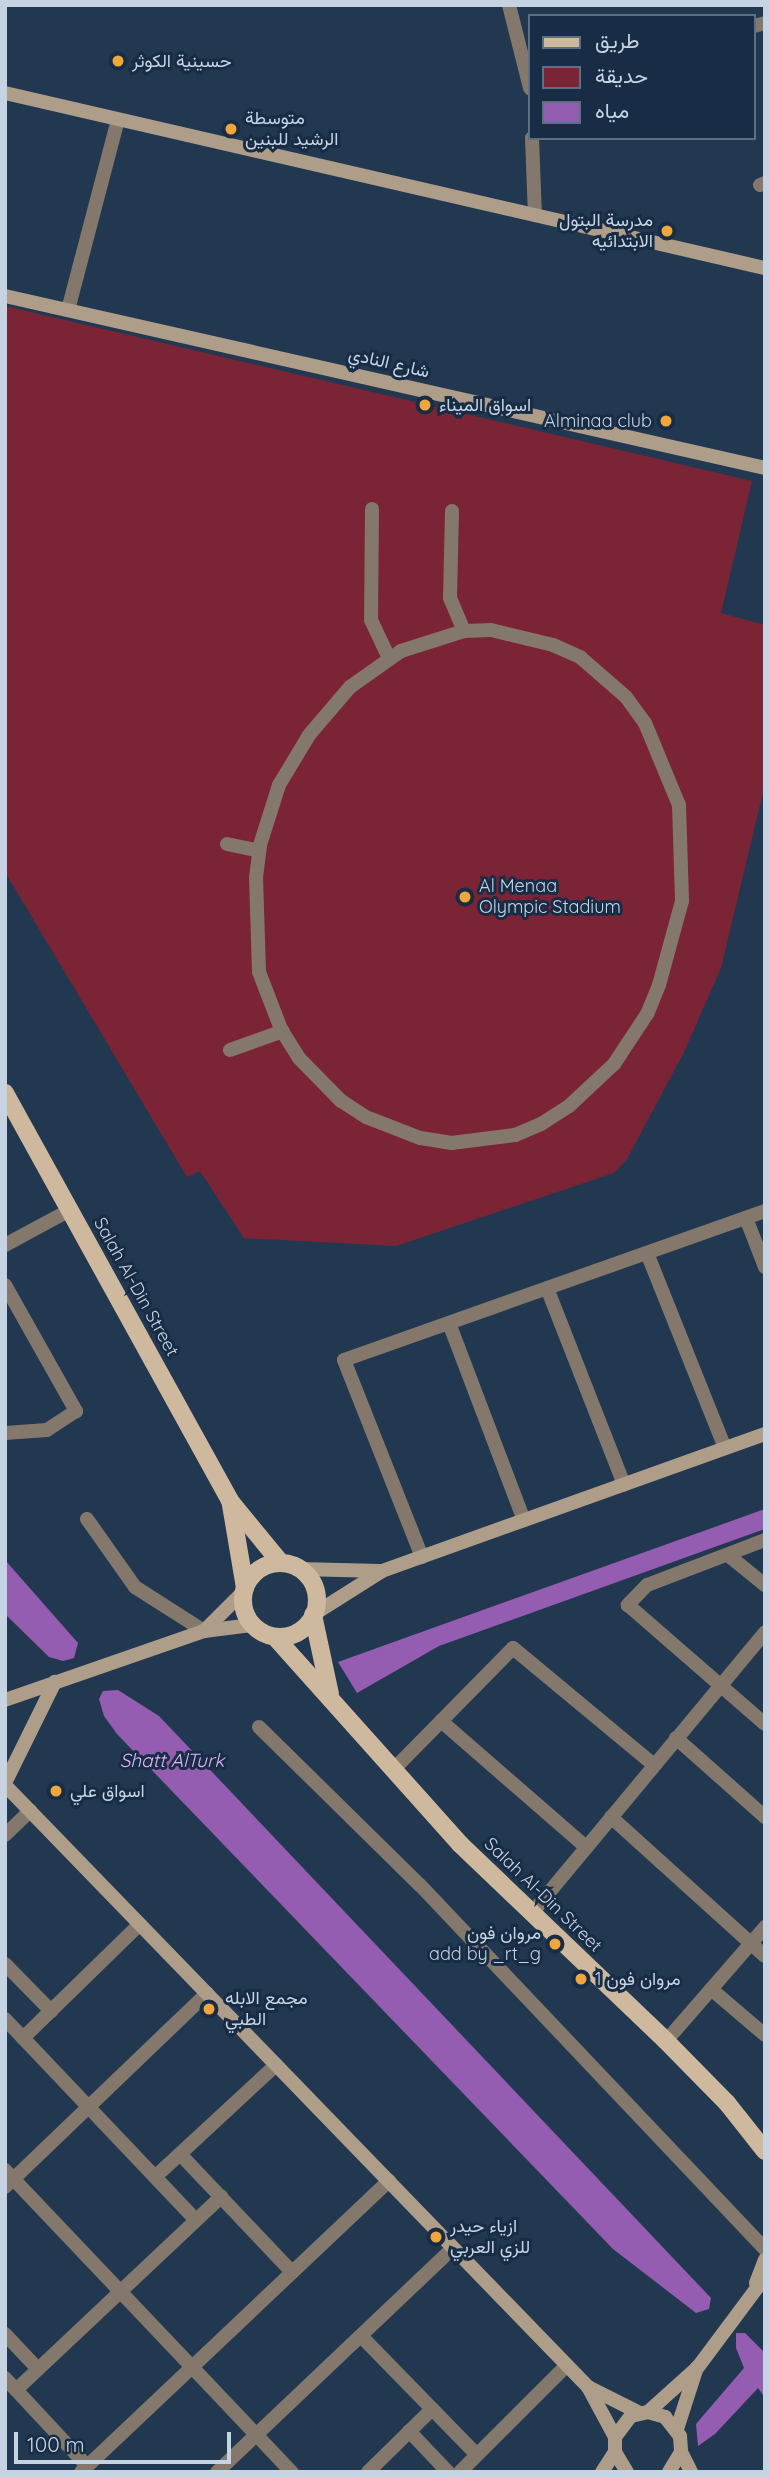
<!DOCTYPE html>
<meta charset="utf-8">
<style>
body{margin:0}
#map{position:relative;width:770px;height:2477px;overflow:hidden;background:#223850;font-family:Quicksand,Vazirmatn,sans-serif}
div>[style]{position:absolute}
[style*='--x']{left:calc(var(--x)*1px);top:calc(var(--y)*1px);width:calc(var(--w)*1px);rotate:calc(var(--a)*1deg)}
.green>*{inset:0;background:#7b2436}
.water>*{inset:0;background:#945db1}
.street>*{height:14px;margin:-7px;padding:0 7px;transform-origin:7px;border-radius:7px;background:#83786b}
.secondary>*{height:14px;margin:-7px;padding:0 7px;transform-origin:7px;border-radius:7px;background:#ae9d88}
.primary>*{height:18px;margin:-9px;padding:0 9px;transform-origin:9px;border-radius:9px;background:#cfb99e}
.primary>.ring{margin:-9px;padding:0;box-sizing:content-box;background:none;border:18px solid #cfb99e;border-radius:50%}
.dots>*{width:19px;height:19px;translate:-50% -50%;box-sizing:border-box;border:4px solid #182d45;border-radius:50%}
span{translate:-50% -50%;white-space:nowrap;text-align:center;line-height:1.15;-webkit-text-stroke:6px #182d45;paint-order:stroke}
.poi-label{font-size:18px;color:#c6d3e3}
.left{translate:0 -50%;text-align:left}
.right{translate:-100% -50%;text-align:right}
.street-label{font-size:18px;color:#c6d3e3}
.water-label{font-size:19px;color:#deb4f6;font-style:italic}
.frame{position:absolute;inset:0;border:7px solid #c6d3e3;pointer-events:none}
.legend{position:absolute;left:528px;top:14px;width:228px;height:126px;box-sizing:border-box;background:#182d45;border:2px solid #5e6f84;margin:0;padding:9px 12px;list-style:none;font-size:21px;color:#c6d3e3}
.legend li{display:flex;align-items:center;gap:14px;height:35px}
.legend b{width:35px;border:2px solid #5e6f84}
.scale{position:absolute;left:14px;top:2432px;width:217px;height:32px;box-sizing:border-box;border:4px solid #c6d3e3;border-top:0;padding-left:9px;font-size:21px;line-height:24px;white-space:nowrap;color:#c6d3e3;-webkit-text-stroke:5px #182d45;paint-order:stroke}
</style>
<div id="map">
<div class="green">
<i style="clip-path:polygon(5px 306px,752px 481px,721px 613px,765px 625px,764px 788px,721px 968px,684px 1052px,627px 1159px,614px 1173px,396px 1246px,244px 1238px,200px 1171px,187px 1177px,5px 872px)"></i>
</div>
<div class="water">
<i style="clip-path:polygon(765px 1509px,765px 1529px,439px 1646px,357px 1693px,338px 1662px)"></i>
<i style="clip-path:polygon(5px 1560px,78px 1643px,74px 1658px,63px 1661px,49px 1657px,5px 1614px)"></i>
<i style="clip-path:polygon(118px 1690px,159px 1716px,711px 2298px,709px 2309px,696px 2313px,613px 2249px,117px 1734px,104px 1716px,99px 1699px,103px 1691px)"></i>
<i style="clip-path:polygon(736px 2333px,745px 2333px,765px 2353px,765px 2398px,758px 2388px,715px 2434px,698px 2446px,696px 2424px,744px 2368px,736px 2348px)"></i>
</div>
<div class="street">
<i style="--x:509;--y:5;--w:86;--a:75.8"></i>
<i style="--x:754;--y:26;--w:11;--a:-15"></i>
<i style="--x:532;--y:138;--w:77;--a:87.8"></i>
<i style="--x:760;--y:185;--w:5;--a:-22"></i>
<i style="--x:68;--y:310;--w:197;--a:-75.3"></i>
<i style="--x:372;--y:509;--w:111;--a:90.5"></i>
<i style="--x:371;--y:620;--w:42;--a:64.7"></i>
<i style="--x:452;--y:511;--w:87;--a:91.3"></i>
<i style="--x:450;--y:598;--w:36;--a:67"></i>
<i style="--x:491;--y:630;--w:64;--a:13.6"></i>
<i style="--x:553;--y:645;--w:30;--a:24"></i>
<i style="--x:580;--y:657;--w:61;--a:41"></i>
<i style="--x:626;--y:697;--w:32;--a:54"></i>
<i style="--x:645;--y:723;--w:89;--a:67.5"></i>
<i style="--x:679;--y:805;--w:96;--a:88.2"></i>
<i style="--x:682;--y:901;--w:87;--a:105.3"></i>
<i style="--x:659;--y:985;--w:31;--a:112"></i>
<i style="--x:647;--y:1014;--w:60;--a:123.4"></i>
<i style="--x:614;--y:1064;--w:62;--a:137"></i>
<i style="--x:569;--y:1106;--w:33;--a:147"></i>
<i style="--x:541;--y:1124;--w:28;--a:157"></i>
<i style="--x:515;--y:1135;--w:64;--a:172.8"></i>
<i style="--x:452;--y:1143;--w:32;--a:-171"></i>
<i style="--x:420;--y:1138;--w:58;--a:-158.7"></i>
<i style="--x:366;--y:1117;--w:30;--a:-147"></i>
<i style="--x:341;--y:1101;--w:60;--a:-134.3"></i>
<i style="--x:299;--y:1058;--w:34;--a:-122"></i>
<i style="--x:281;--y:1029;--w:61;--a:-111.1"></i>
<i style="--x:259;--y:972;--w:94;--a:-91.8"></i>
<i style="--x:256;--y:878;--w:33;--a:-83"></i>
<i style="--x:260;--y:845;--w:63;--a:-72.4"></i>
<i style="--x:279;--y:785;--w:58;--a:-59"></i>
<i style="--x:309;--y:735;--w:63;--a:-49.5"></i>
<i style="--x:350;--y:687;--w:62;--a:-35.2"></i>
<i style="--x:401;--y:651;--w:66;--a:-17.6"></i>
<i style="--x:464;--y:631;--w:27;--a:-2"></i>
<i style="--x:227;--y:844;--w:33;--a:12"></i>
<i style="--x:230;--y:1050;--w:56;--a:-19.7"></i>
<i style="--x:746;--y:1218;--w:53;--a:68.8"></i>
<i style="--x:5;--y:1245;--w:74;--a:-28.3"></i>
<i style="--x:647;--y:1253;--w:210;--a:68.2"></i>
<i style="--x:5;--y:1285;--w:145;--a:60.6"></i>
<i style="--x:76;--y:1411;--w:35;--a:147"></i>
<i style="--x:47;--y:1430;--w:42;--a:175.9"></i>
<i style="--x:547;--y:1288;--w:211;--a:68.6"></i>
<i style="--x:449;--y:1323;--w:211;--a:69.2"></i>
<i style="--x:87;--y:1519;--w:83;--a:54.8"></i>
<i style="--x:135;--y:1587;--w:82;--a:32.5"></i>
<i style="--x:765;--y:1540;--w:126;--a:159.1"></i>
<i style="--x:647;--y:1585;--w:28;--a:134"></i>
<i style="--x:628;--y:1605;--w:181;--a:41"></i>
<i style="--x:728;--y:1555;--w:48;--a:39"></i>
<i style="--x:422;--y:1557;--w:212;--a:-111.6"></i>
<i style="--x:344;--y:1360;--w:447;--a:-19.5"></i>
<i style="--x:441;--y:1721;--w:192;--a:41"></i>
<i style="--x:259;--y:1727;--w:226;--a:44.5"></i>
<i style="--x:420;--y:1885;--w:502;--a:46.54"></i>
<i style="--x:676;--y:1738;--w:119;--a:41.6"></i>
<i style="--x:393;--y:1770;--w:171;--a:-45.5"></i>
<i style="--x:513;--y:1648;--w:183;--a:39.7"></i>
<i style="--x:611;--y:1817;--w:207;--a:42.1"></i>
<i style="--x:5;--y:1835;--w:35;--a:-44"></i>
<i style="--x:532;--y:1913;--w:365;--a:-50.3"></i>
<i style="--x:5;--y:1964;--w:66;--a:45.6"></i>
<i style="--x:711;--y:1989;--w:71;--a:40.4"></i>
<i style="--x:5;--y:2019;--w:277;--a:46.5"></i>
<i style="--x:23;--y:2038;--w:163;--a:-44.3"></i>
<i style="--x:666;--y:2041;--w:151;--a:-49"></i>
<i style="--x:180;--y:2154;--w:163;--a:46.5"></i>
<i style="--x:5;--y:2170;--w:417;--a:46.5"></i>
<i style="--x:155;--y:2177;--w:165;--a:-42.8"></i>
<i style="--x:5;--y:2187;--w:280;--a:-43.8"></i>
<i style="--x:5;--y:2334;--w:48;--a:46.7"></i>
<i style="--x:361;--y:2336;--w:166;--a:45.7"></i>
<i style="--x:5;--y:2378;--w:120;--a:47"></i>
<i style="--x:16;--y:2390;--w:282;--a:-43.3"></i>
<i style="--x:409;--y:2431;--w:57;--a:46.4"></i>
<i style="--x:81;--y:2472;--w:424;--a:-43.4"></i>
<i style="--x:217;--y:2472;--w:325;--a:-43.5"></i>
<i style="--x:368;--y:2472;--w:90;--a:-44.5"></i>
<i style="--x:460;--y:2472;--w:151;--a:-45"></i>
</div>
<div class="secondary">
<i style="--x:5;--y:93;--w:780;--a:12.97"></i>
<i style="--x:5;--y:296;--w:779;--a:12.75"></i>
<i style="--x:299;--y:1569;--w:82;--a:1.4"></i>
<i style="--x:314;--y:1614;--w:80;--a:-32.3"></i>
<i style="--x:382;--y:1571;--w:407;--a:-19.7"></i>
<i style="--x:204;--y:1631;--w:55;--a:-45"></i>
<i style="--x:5;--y:1700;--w:211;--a:-19.1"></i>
<i style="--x:204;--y:1631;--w:48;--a:-7.1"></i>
<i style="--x:5;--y:1783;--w:113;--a:-63.7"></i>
<i style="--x:5;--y:1785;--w:838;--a:45.92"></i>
<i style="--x:588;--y:2387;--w:57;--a:61.6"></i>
<i style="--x:756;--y:2283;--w:25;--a:-69"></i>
<i style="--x:588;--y:2387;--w:58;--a:26.6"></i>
<i style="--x:648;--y:2412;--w:67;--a:-42"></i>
<i style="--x:698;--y:2367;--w:112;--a:-53.3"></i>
<i style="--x:677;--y:2429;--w:65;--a:-72.1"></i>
<i style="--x:681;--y:2452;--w:22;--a:63"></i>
<i style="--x:602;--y:2472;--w:24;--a:-57"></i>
<i style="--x:627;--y:2472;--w:23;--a:-121"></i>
<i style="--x:615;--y:2452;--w:15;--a:-90"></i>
<i style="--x:615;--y:2437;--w:26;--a:-53"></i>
<i style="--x:631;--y:2416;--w:17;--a:-13"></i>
<i style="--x:648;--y:2412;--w:18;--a:16"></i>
<i style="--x:665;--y:2417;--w:24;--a:52"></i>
<i style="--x:680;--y:2436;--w:16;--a:86"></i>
<i style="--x:681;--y:2452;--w:23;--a:121"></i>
</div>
<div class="primary">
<i style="--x:5;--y:1093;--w:466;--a:61.1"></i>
<i style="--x:230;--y:1501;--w:80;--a:50.6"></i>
<i style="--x:231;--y:1505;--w:84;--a:80.4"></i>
<i class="ring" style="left:243px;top:1563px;width:56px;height:56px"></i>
<i style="--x:313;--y:1615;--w:81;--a:77.9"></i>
<i style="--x:275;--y:1637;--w:278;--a:48.2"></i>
<i style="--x:460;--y:1844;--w:285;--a:43.7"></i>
<i style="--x:666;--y:2041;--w:87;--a:45.5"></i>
<i style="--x:727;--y:2103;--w:61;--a:51.6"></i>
</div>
<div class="dots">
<i style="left:118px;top:61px;background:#efa73d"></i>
<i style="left:231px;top:129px;background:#efa73d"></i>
<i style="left:667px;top:231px;background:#efa73d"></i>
<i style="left:425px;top:405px;background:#efa73d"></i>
<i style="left:666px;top:421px;background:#efa73d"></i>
<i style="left:465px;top:897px;background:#efa73d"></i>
<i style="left:56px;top:1791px;background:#efa73d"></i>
<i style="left:555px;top:1944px;background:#efa73d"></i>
<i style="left:581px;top:1979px;background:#efa73d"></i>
<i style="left:209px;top:2009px;background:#efa73d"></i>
<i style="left:436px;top:2237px;background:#efa73d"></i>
</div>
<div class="poi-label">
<span class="left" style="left:132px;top:61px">حسينية الكوثر</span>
<span class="left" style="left:245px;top:129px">متوسطة<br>الرشيد للبنين</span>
<span class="right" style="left:653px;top:231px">مدرسة البتول<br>الابتدائيه</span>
<span class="left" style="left:439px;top:405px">اسواق الميناء</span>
<span class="right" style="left:652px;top:421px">Alminaa club</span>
<span class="left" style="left:479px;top:897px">Al Menaa<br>Olympic Stadium</span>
<span class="left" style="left:70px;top:1791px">اسواق علي</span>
<span class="right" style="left:541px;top:1944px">مروان فون<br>add by _rt_g</span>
<span class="left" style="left:595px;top:1979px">مروان فون 1</span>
<span class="left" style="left:225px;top:2009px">مجمع الابله<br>الطبي</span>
<span class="left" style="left:450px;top:2237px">ازياء حيدر<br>للزي العربي</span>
</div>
<div class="street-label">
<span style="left:389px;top:363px;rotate:13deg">شارع النادي</span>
<span style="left:136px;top:1287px;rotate:61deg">Salah Al-Din Street</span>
<span style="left:543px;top:1895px;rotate:44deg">Salah Al-Din Street</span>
</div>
<div class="water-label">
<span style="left:172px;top:1761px">Shatt AlTurk</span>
</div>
<div class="frame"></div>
<ul class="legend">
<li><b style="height:9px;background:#cfb99e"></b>طريق</li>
<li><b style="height:19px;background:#7b2436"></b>حديقة</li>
<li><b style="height:19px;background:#945db1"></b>مياه</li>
</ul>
<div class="scale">100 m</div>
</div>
